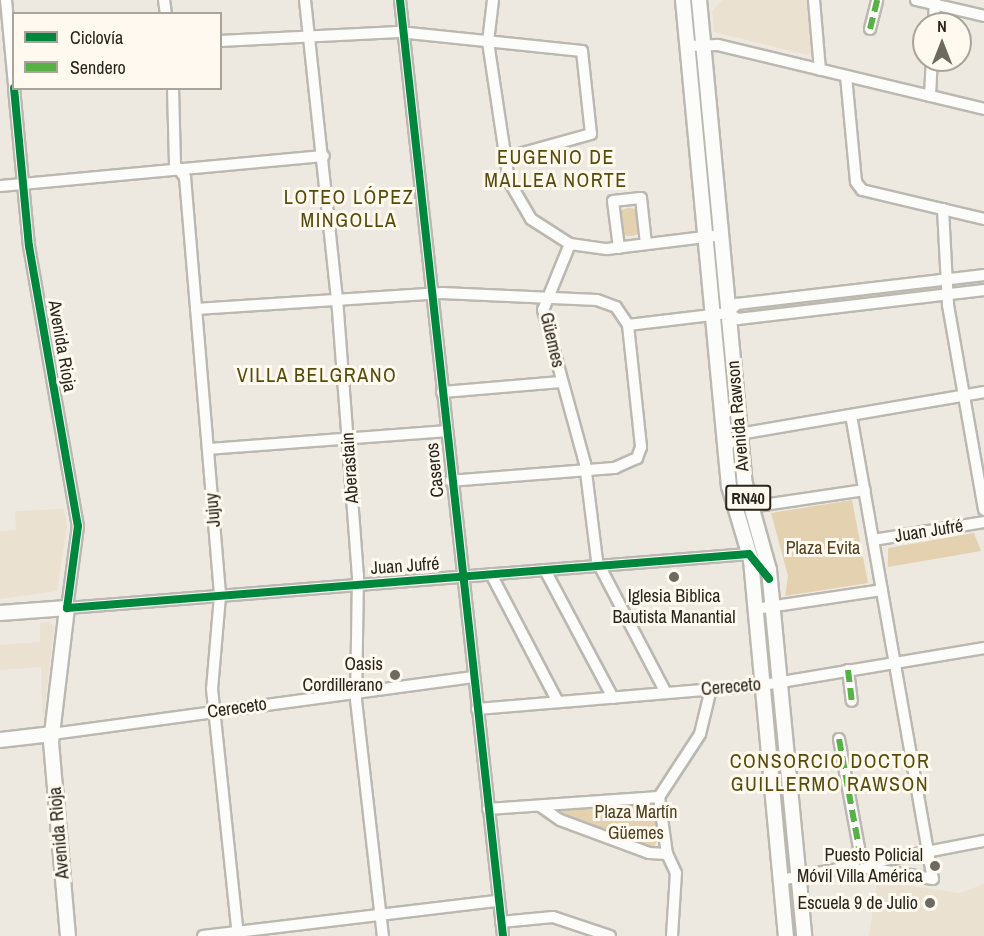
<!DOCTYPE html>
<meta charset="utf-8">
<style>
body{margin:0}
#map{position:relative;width:984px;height:936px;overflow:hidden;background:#eee9e0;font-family:"Archivo Narrow",sans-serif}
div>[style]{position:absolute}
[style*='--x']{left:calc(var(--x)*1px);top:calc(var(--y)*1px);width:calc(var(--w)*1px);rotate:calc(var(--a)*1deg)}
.built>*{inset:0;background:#eae1d0}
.green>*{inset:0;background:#e3d1af}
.round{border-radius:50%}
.roads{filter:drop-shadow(2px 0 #bbb8b1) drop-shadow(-2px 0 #bbb8b1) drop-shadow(0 2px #bbb8b1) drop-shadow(0 -2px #bbb8b1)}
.minor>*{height:10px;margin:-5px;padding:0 5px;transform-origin:5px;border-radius:5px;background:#fcfcfa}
.major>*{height:14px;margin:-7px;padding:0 7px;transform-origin:7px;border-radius:7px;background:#fcfcfa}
.quiet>*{height:6px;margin-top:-3px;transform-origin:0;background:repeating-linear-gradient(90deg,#56b245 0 12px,transparent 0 18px)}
.cycleway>*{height:8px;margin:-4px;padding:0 4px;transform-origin:4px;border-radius:4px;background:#00873e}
.dots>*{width:16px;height:16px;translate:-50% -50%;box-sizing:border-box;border:3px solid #fff9ef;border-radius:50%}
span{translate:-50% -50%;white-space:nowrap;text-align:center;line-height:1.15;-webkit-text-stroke:6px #fff9ef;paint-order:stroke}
.shield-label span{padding:2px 4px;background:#fff9ef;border:2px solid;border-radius:4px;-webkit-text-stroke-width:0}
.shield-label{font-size:16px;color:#28251e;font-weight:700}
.street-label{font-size:18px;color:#28251e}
.park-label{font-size:18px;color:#50401e}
.poi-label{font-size:18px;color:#28251e}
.right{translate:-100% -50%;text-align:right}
.neighbourhood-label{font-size:20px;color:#574b0a;letter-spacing:1.5px}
.legend{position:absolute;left:12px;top:12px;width:210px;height:78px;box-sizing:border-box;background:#fff9ef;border:2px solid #a9a49b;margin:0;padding:8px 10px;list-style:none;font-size:18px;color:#28251e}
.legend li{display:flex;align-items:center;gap:12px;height:30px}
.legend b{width:30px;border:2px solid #a9a49b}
.north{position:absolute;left:912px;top:12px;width:60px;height:60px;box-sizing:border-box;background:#fff9ef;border:2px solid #a9a49b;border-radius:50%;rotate:0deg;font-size:16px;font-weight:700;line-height:24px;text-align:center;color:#28251e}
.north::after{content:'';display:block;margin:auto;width:21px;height:27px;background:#6d6a62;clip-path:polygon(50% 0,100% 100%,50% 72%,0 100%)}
</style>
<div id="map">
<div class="built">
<i style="clip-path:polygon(722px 0,808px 0,812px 51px,807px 55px,714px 32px,712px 11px)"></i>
<i style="clip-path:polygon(64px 509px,67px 527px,57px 591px,0 599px,0 531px,16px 530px,15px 511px)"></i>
<i style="clip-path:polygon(50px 622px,54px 628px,43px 723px,41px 667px,0 670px,0 645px,40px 642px,40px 623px)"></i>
<i style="clip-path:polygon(877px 881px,960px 893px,984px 884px,984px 936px,869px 936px)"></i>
</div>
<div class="green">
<i style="clip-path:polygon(699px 56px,715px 228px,712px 230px,694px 57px)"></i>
<i class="round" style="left:616px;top:208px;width:28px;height:28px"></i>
<i style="clip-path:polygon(938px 285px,940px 290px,747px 311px,748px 307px)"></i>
<i style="clip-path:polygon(732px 449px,736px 450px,758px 556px,736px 497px)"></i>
<i style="clip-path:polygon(852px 500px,868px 583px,785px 596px,788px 576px,771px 513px)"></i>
<i style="clip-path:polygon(974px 533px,981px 551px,888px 567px,888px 548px)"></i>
<i style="clip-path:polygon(772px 694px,776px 696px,790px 871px,785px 870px)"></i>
<i style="clip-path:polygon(647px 801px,656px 810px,660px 836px,652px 850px,560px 814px,564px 808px)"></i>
</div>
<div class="roads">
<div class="minor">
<i style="--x:6;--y:0;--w:85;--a:84.6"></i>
<i style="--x:164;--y:0;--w:14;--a:82"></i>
<i style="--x:305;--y:0;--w:300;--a:83.9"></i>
<i style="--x:337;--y:298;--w:278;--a:85.7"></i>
<i style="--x:358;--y:575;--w:125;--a:90.9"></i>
<i style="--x:356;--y:700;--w:238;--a:83.5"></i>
<i style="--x:400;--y:0;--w:942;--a:83.72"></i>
<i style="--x:493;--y:0;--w:42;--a:96.8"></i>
<i style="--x:488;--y:42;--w:141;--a:81.4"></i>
<i style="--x:509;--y:181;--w:44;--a:59.9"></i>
<i style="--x:531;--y:219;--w:46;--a:32.7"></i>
<i style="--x:570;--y:244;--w:71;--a:112.2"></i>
<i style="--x:543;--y:310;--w:160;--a:74.7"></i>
<i style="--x:585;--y:464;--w:98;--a:82.9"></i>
<i style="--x:597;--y:561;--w:149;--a:62.4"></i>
<i style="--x:814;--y:0;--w:70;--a:85.1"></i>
<i style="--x:916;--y:0;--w:70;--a:13.2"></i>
<i style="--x:934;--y:24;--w:24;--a:-88"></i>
<i style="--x:870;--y:29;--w:30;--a:-76"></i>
<i style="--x:220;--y:41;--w:179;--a:-2.9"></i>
<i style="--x:399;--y:32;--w:184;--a:5.9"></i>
<i style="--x:582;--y:51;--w:83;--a:83.8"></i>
<i style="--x:591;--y:134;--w:89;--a:164.4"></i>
<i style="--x:687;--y:46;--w:31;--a:-2"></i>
<i style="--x:718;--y:45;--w:274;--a:13.5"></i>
<i style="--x:846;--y:76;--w:106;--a:84.6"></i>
<i style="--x:856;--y:182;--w:10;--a:53"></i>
<i style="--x:862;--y:190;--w:125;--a:13.4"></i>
<i style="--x:14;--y:88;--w:159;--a:84.6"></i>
<i style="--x:29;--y:246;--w:284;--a:80.1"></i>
<i style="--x:78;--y:526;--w:83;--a:97.6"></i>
<i style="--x:67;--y:608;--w:684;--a:-4.53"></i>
<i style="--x:749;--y:554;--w:26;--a:47"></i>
<i style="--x:173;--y:88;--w:77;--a:88.5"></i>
<i style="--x:175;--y:165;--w:16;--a:50"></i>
<i style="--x:185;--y:177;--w:420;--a:85.2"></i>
<i style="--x:220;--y:596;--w:93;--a:94.9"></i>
<i style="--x:212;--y:689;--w:248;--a:84"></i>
<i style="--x:930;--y:96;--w:36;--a:-87"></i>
<i style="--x:0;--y:186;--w:325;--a:-5.3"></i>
<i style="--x:943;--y:209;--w:96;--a:87"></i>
<i style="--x:948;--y:305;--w:208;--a:80"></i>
<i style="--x:570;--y:244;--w:37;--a:8"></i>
<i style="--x:607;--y:249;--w:115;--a:-7"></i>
<i style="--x:619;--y:248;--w:47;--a:-97.3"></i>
<i style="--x:613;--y:201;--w:28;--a:-6"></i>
<i style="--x:641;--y:198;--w:46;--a:83.8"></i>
<i style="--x:196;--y:309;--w:247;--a:-3.7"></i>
<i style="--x:442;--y:293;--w:155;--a:2.6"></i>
<i style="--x:597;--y:300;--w:20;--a:20"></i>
<i style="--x:616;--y:307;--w:22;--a:56"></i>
<i style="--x:628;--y:325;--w:123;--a:83.9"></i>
<i style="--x:641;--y:447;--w:12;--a:110"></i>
<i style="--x:637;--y:458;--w:24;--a:156"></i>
<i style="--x:615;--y:468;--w:165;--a:175.5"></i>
<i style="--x:728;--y:313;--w:12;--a:31"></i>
<i style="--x:738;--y:319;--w:248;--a:-6.7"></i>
<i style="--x:628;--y:325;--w:101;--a:-6.8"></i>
<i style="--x:728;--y:313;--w:13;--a:-45"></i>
<i style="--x:737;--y:304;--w:249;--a:-6.7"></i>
<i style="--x:442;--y:392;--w:120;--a:-4.8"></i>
<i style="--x:851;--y:415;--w:471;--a:80"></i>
<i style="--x:933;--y:879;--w:78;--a:-170.4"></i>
<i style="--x:725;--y:448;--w:20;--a:-45"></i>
<i style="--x:739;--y:434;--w:249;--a:-9.7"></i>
<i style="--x:208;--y:449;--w:239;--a:-4.3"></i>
<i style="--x:750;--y:507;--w:116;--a:-8.4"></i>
<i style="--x:873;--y:540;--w:112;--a:-9.2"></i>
<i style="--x:545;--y:570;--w:145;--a:62"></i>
<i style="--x:491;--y:574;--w:144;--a:62.4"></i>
<i style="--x:755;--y:609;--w:128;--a:-8.5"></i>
<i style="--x:848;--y:670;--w:31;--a:83"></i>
<i style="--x:477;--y:709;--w:287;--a:-4.8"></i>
<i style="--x:763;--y:685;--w:224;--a:-9.5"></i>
<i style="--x:52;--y:734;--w:425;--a:-7.7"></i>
<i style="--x:839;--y:739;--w:127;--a:79.6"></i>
<i style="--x:540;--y:806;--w:24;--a:35"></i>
<i style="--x:560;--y:820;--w:95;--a:20.3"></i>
<i style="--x:649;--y:853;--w:18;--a:3"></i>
<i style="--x:488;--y:809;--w:171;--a:-4"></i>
<i style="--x:781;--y:880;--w:207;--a:-10.9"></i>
<i style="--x:501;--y:922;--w:52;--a:-5.5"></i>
<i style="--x:553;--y:917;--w:60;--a:18.4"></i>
<i style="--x:203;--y:936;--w:297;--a:-6.8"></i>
<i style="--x:672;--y:936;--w:63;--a:-86.4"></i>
<i style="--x:676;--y:873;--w:21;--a:-115"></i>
<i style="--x:667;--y:854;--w:58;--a:-98"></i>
<i style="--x:659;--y:797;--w:75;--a:-56.9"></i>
<i style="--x:700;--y:734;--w:46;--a:-76.3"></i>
</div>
<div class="major">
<i style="--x:683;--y:0;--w:488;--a:84.6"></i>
<i style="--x:729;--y:486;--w:77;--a:73.4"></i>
<i style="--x:751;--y:560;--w:378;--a:84.7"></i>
<i style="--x:699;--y:0;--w:486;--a:84.6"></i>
<i style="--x:745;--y:484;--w:89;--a:74.4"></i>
<i style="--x:769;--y:570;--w:368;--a:84.5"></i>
<i style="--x:0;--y:613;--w:67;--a:-4.3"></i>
<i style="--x:67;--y:608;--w:135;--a:96.8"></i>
<i style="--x:51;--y:742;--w:195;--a:85"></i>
<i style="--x:0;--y:740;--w:52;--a:-6.6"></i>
</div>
</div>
<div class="quiet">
<i style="--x:870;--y:29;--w:30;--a:-76"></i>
<i style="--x:848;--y:670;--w:31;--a:83"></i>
<i style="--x:839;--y:739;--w:127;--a:79.6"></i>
</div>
<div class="cycleway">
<i style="--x:400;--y:0;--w:942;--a:83.72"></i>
<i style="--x:14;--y:88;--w:159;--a:84.6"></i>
<i style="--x:29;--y:246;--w:284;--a:80.1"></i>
<i style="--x:78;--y:526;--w:83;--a:97.6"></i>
<i style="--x:67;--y:608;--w:684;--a:-4.53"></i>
<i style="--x:749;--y:554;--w:32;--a:51"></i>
</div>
<div class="dots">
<i style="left:674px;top:577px;background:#6d6a62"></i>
<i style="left:395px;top:675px;background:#6d6a62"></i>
<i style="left:935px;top:866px;background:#6d6a62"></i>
<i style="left:930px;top:903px;background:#6d6a62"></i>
</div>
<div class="shield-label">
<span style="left:748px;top:498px">RN40</span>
</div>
<div class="street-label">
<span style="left:552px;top:340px;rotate:77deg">Güemes</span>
<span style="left:62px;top:346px;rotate:80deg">Avenida Rioja</span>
<span style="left:738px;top:416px;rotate:-95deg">Avenida Rawson</span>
<span style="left:350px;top:468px;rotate:-94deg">Aberastain</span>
<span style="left:435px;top:470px;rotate:-96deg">Caseros</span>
<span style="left:213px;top:510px;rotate:-95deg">Jujuy</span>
<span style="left:929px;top:531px;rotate:-9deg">Juan Jufré</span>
<span style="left:405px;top:566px;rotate:-4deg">Juan Jufré</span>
<span style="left:731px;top:687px;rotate:-5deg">Cereceto</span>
<span style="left:237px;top:708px;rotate:-8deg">Cereceto</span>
<span style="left:59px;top:833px;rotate:-95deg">Avenida Rioja</span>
</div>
<div class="park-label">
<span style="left:823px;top:548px">Plaza Evita</span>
<span style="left:636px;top:823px">Plaza Martín<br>Güemes</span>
</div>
<div class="poi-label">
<span style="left:674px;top:607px">Iglesia Biblica<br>Bautista Manantial</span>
<span class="right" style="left:383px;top:675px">Oasis<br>Cordillerano</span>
<span class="right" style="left:923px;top:866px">Puesto Policial<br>Móvil Villa América</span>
<span class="right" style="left:918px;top:903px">Escuela 9 de Julio</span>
</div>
<div class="neighbourhood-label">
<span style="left:556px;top:168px">EUGENIO DE<br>MALLEA NORTE</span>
<span style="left:349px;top:208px">LOTEO LÓPEZ<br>MINGOLLA</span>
<span style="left:317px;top:374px">VILLA BELGRANO</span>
<span style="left:830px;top:772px">CONSORCIO DOCTOR<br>GUILLERMO RAWSON</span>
</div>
<ul class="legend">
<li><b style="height:8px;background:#00873e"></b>Ciclovía</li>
<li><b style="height:8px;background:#56b245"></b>Sendero</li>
</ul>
<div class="north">N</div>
</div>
